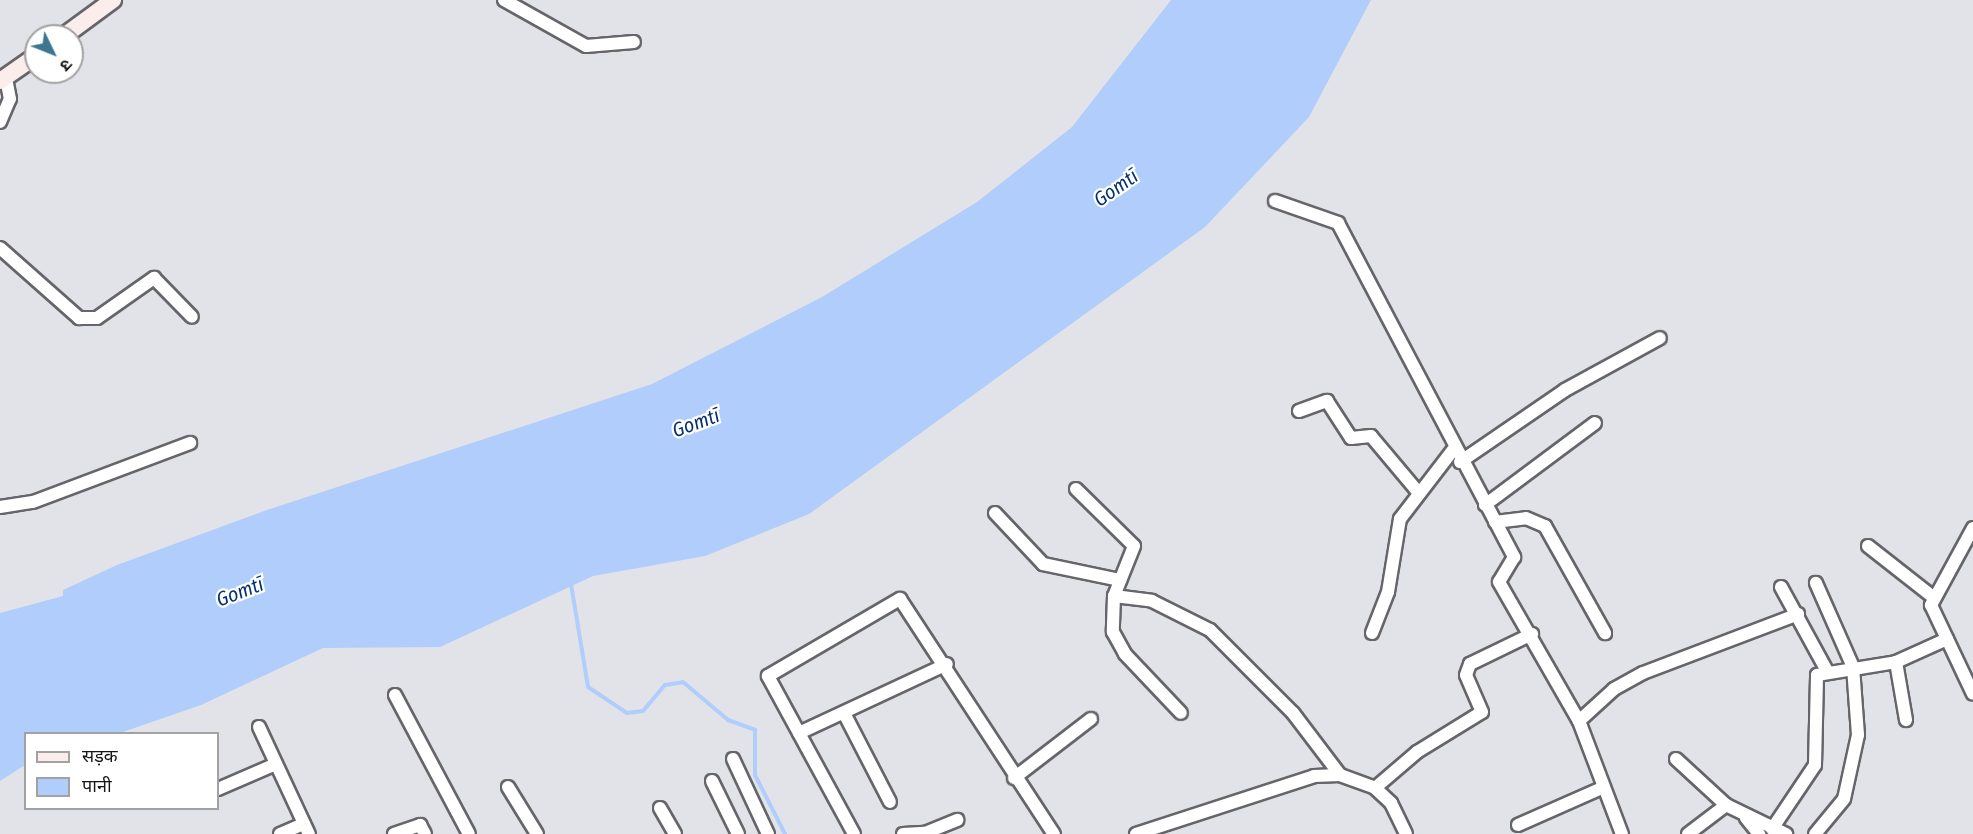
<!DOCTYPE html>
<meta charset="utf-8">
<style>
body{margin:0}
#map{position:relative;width:1973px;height:834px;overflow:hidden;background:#e2e3e8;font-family:"Fira Sans Condensed","Noto Sans Devanagari",sans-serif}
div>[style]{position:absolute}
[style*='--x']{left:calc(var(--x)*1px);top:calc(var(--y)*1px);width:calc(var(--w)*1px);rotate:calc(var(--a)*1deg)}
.water>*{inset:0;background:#b0cdfb}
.stream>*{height:4px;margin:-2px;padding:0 2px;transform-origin:2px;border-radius:2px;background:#b0cdfb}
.roads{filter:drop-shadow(2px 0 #65656a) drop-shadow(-2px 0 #65656a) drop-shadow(0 2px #65656a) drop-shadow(0 -2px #65656a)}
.minor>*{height:12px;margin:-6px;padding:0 6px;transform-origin:6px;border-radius:6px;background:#fff}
.secondary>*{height:16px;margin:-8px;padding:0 8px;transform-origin:8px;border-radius:8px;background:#fbedec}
span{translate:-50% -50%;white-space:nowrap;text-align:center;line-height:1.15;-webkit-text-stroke:4.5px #fff;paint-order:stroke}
.water-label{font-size:20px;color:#063171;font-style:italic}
.legend{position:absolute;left:24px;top:732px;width:195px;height:78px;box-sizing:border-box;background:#fff;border:2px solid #a2a2a3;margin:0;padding:8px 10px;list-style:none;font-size:18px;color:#161618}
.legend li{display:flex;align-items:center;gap:12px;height:30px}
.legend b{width:30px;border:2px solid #a2a2a3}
.north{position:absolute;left:24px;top:24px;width:60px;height:60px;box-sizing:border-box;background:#fff;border:2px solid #a2a2a3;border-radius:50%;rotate:133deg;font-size:16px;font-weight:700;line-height:24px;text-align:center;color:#161618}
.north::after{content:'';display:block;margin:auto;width:21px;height:27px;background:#3c768f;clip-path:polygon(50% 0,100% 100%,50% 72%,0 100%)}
</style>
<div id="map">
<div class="water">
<i style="clip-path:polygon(1171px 0,1371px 0,1309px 117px,1205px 227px,809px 514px,705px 556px,593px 576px,440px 647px,323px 648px,201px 705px,120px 733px,26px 734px,25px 765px,0 781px,0 613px,63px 596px,63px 590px,117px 565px,267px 510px,652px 384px,822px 297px,977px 202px,1072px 127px)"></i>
</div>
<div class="stream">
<i style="--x:571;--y:584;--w:104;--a:80.6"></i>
<i style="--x:588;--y:687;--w:47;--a:33.7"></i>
<i style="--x:627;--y:713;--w:16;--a:-7"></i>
<i style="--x:643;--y:711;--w:34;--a:-50"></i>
<i style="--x:665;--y:685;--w:18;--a:-9"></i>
<i style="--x:683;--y:682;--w:59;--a:40.2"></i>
<i style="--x:728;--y:720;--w:29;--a:20"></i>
<i style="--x:755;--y:730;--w:45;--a:90"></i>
<i style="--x:755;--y:775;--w:66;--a:63"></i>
</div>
<div class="roads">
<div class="minor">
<i style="--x:504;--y:0;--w:94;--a:29.3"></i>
<i style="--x:586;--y:46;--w:48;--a:-4.8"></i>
<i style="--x:0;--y:122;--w:25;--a:-67"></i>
<i style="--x:10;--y:99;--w:21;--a:-101"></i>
<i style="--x:1275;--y:201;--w:67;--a:19.2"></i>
<i style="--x:1338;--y:223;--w:378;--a:62.2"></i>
<i style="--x:1514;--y:557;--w:29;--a:121"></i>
<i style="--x:1499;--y:582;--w:160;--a:60.1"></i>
<i style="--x:1579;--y:721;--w:121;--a:69.2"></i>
<i style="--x:0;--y:248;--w:106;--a:41.5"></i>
<i style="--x:79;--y:318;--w:18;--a:0"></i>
<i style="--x:97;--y:318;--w:70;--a:-35.1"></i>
<i style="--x:154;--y:278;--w:54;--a:45.7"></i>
<i style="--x:1299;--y:411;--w:30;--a:-20"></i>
<i style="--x:1327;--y:401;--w:44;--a:57"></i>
<i style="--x:1351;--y:438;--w:20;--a:-6"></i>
<i style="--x:1371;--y:436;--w:73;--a:50"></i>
<i style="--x:1460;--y:462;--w:127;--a:-34.4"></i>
<i style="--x:1565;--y:390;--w:108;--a:-28.7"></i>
<i style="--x:1076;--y:489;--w:81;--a:44.5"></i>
<i style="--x:1134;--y:546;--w:54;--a:111.8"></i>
<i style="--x:1114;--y:596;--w:36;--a:92"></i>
<i style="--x:1113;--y:632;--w:25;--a:61"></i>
<i style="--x:1125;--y:654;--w:81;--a:46.5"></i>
<i style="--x:1485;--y:505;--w:137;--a:-36.7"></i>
<i style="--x:0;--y:507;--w:33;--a:-9"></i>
<i style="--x:33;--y:502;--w:168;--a:-20.6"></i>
<i style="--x:995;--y:513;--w:70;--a:46.7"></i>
<i style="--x:1043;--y:564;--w:79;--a:11.7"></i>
<i style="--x:1495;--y:522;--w:31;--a:-7"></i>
<i style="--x:1526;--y:518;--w:21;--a:23"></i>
<i style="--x:1545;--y:526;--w:123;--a:60.7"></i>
<i style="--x:1973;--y:528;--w:88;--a:118.6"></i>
<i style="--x:1931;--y:605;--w:98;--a:64.7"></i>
<i style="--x:1868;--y:546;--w:83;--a:38.1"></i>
<i style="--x:1781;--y:587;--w:96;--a:61.3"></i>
<i style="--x:1114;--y:596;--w:38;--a:7"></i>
<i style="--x:1152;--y:601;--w:65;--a:26.6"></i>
<i style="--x:1210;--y:630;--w:117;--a:45"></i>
<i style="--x:1293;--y:713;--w:78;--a:52.8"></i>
<i style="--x:1372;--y:633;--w:44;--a:-68.7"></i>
<i style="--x:1388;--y:592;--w:74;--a:-80.7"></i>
<i style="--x:1400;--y:519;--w:87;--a:-52.5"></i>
<i style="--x:1896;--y:662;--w:59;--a:80.2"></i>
<i style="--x:395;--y:695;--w:157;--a:62"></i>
<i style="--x:844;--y:713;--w:100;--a:62.7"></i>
<i style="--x:1579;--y:721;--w:47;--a:-42.4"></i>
<i style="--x:1614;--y:689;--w:33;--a:-29"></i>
<i style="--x:1643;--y:673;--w:166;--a:-20.8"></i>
<i style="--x:259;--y:727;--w:118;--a:65"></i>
<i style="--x:799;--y:733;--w:163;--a:-25"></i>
<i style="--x:733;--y:759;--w:83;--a:65"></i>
<i style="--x:1676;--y:759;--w:68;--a:42.6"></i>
<i style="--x:1726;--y:805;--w:67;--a:25.8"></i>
<i style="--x:1014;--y:778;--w:97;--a:-37.5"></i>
<i style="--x:712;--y:781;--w:59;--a:63.9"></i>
<i style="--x:508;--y:787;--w:55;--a:58.3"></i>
<i style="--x:1375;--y:788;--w:55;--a:-40.6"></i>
<i style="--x:1417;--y:752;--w:76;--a:-31.6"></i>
<i style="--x:1482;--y:712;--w:40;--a:-113.4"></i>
<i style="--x:1466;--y:675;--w:12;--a:-70"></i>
<i style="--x:1470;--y:664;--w:69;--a:-25.8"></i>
<i style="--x:218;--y:789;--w:63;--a:-23.3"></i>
<i style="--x:660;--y:808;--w:30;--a:60"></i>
<i style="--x:1746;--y:818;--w:21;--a:51"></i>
<i style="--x:1518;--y:825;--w:92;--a:-23.8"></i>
<i style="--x:1772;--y:829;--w:77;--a:-56.1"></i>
<i style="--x:1815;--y:765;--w:90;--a:-88.7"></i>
<i style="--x:1817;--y:675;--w:80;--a:-9.3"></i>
<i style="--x:1896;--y:662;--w:56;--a:-24.3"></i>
<i style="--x:280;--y:834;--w:26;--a:-23"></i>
<i style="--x:394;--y:834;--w:28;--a:-19"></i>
<i style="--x:420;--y:825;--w:10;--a:61"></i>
<i style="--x:854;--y:834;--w:180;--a:-118.6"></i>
<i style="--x:768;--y:676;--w:153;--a:-30.3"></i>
<i style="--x:900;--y:599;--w:281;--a:56.8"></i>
<i style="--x:903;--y:834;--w:22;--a:-3"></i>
<i style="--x:925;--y:833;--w:35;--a:-22"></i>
<i style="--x:1136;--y:834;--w:187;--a:-18"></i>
<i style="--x:1314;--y:776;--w:26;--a:-2"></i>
<i style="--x:1340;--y:775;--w:37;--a:20"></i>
<i style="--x:1375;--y:788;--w:22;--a:43"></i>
<i style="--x:1391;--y:803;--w:34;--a:64"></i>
<i style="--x:1688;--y:834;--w:48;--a:-37.3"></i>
<i style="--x:1815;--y:834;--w:45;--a:-50.4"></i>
<i style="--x:1844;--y:799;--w:66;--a:-77.7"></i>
<i style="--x:1858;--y:735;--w:68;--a:-94.2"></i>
<i style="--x:1853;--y:667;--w:92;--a:-113.8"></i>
</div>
<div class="secondary">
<i style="--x:64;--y:36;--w:61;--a:-36.3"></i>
<i style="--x:0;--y:81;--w:44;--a:-34.8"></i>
</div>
</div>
<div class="water-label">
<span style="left:1116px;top:188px;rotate:-35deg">Gomtī</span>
<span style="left:696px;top:423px;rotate:-20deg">Gomtī</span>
<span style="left:240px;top:592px;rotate:-21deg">Gomtī</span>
</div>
<ul class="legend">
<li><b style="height:8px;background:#fbedec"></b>सड़क</li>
<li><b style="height:16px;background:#b0cdfb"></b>पानी</li>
</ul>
<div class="north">उ</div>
</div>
